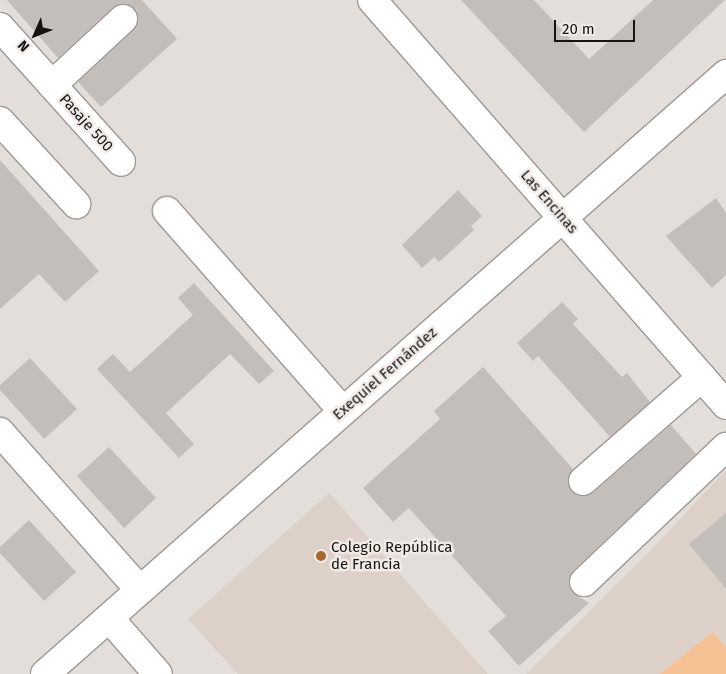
<!DOCTYPE html>
<meta charset="utf-8">
<style>
body{margin:0}
#map{position:relative;width:726px;height:674px;overflow:hidden;background:#e4deda;font-family:"Fira Sans",sans-serif}
div>[style]{position:absolute}
[style*='--x']{left:calc(var(--x)*1px);top:calc(var(--y)*1px);width:calc(var(--w)*1px);rotate:calc(var(--a)*1deg)}
.built>*{inset:0;background:#ddd0c8}
.green>*{inset:0;background:#f7c196}
.building>*{inset:0;background:#c4beba}
.roads{filter:drop-shadow(1px 0 #9e9996) drop-shadow(-1px 0 #9e9996) drop-shadow(0 1px #9e9996) drop-shadow(0 -1px #9e9996)}
.minor>*{height:28px;margin:-14px;padding:0 14px;transform-origin:14px;border-radius:14px;background:#fff}
.dots>*{width:14px;height:14px;translate:-50% -50%;box-sizing:border-box;border:2px solid #f1ebe7;border-radius:50%}
span{translate:-50% -50%;white-space:nowrap;text-align:center;line-height:1.15;-webkit-text-stroke:5px #f1ebe7;paint-order:stroke}
.street-label{font-size:15px;color:#151412}
.poi-label{font-size:15px;color:#151412}
.left{translate:0 -50%;text-align:left}
.north{position:absolute;left:10px;top:10px;width:50px;height:50px;-webkit-text-stroke:4px #f1ebe7;paint-order:stroke;rotate:226deg;font-size:14px;font-weight:700;line-height:20px;text-align:center;color:#151412}
.north::after{content:'';display:block;margin:auto;width:18px;height:22px;background:#151412;clip-path:polygon(50% 0,100% 100%,50% 72%,0 100%)}
.scale{position:absolute;left:554px;top:20px;width:81px;height:22px;box-sizing:border-box;border:2px solid #151412;border-top:0;padding-left:6px;font-size:15px;line-height:18px;white-space:nowrap;color:#151412;-webkit-text-stroke:4px #f1ebe7;paint-order:stroke}
</style>
<div id="map">
<div class="built">
<i style="clip-path:polygon(726px 470px,726px 674px,526px 674px,653px 548px)"></i>
<i style="clip-path:polygon(329px 493px,488px 674px,489px 674px,238px 674px,188px 619px)"></i>
</div>
<div class="green">
<i style="clip-path:polygon(713px 632px,726px 648px,726px 674px,660px 674px)"></i>
</div>
<div class="building">
<i style="clip-path:polygon(7px 0,142px 0,177px 39px,101px 107px,78px 82px,134px 30px,138px 16px,135px 9px,127px 4px,113px 7px,58px 58px)"></i>
<i style="clip-path:polygon(461px 0,534px 0,589px 59px,653px 0,725px 0,584px 132px)"></i>
<i style="clip-path:polygon(0 160px,99px 271px,65px 302px,39px 274px,0 309px)"></i>
<i style="clip-path:polygon(458px 190px,482px 216px,471px 226px,474px 230px,439px 262px,434px 257px,422px 268px,402px 245px)"></i>
<i style="clip-path:polygon(716px 198px,726px 213px,726px 275px,712px 288px,666px 236px)"></i>
<i style="clip-path:polygon(194px 283px,274px 371px,259px 384px,230px 354px,166px 413px,194px 444px,179px 458px,97px 369px,113px 354px,130px 372px,193px 315px,178px 298px)"></i>
<i style="clip-path:polygon(562px 302px,578px 319px,573px 324px,622px 377px,627px 373px,650px 402px,610px 437px,538px 356px,533px 361px,517px 343px)"></i>
<i style="clip-path:polygon(30px 358px,77px 409px,44px 439px,0 390px,0 385px)"></i>
<i style="clip-path:polygon(483px 367px,573px 469px,568px 484px,578px 496px,593px 493px,671px 425px,696px 454px,573px 571px,569px 586px,573px 593px,589px 603px,519px 666px,488px 631px,506px 616px,409px 508px,393px 522px,363px 488px,440px 419px,434px 411px)"></i>
<i style="clip-path:polygon(109px 447px,156px 498px,124px 528px,77px 476px)"></i>
<i style="clip-path:polygon(726px 513px,726px 589px,689px 544px)"></i>
<i style="clip-path:polygon(29px 520px,76px 572px,44px 601px,0 553px,0 547px)"></i>
</div>
<div class="roads">
<div class="minor">
<i style="--x:372;--y:0;--w:538;--a:48.84"></i>
<i style="--x:0;--y:27;--w:181;--a:48.1"></i>
<i style="--x:52;--y:85;--w:97;--a:-42.9"></i>
<i style="--x:0;--y:121;--w:113;--a:47.5"></i>
<i style="--x:167;--y:211;--w:266;--a:48.7"></i>
<i style="--x:0;--y:432;--w:211;--a:48.5"></i>
<i style="--x:583;--y:481;--w:158;--a:-41.2"></i>
<i style="--x:584;--y:582;--w:196;--a:-43.6"></i>
<i style="--x:109;--y:618;--w:74;--a:48.8"></i>
<i style="--x:45;--y:674;--w:908;--a:-41.38"></i>
</div>
</div>
<div class="dots">
<i style="left:321px;top:556px;background:#a86830"></i>
</div>
<div class="street-label">
<span style="left:86px;top:123px;rotate:48deg">Pasaje 500</span>
<span style="left:549px;top:202px;rotate:49deg">Las Encinas</span>
<span style="left:385px;top:374px;rotate:-41deg">Exequiel Fernández</span>
</div>
<div class="poi-label">
<span class="left" style="left:331px;top:556px">Colegio República<br>de Francia</span>
</div>
<div class="north">N</div>
<div class="scale">20 m</div>
</div>
